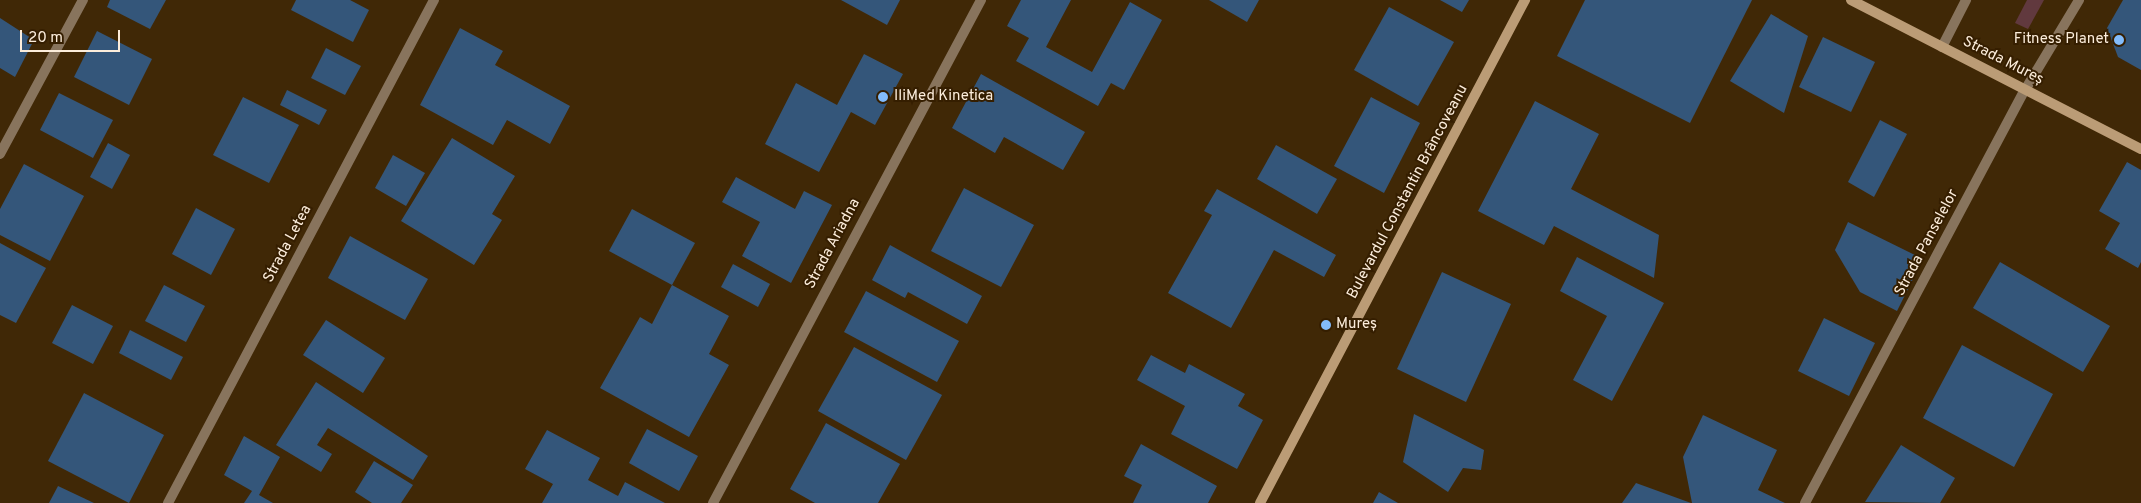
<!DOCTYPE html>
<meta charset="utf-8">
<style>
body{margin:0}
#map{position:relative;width:2141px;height:503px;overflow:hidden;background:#402806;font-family:Overpass,sans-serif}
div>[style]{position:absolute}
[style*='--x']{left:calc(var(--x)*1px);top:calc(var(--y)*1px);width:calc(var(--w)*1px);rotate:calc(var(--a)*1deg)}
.green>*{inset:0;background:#61393e}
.building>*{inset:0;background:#34567a}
.lane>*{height:10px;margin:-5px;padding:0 5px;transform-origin:5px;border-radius:5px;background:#88745d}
.street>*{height:10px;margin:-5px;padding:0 5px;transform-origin:5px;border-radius:5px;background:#88745d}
.secondary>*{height:10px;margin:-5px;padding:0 5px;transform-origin:5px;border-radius:5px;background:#bb9c76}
.dots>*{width:14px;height:14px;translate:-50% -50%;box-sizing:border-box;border:2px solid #351e00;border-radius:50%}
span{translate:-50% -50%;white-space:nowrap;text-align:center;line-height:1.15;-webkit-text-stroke:4px #351e00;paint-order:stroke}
.poi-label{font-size:15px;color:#fceddb}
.right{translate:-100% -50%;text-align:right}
.left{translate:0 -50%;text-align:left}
.street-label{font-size:15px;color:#fceddb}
.scale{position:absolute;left:20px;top:30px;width:100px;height:22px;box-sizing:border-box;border:2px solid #fceddb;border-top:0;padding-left:6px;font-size:15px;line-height:18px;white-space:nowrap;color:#fceddb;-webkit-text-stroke:4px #351e00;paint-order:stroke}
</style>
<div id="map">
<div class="green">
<i style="clip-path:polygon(2027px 0,2044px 0,2028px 29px,2015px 23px)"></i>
</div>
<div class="building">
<i style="clip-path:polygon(110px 0,166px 0,150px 29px,107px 7px)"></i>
<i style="clip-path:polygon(296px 0,350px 0,369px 10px,353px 42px,291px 10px)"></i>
<i style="clip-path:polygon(841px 0,900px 0,887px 25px)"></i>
<i style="clip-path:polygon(1021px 0,1071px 0,1046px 47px,1092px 72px,1130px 2px,1162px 20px,1124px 90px,1111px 83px,1098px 106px,1016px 61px,1029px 38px,1007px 26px)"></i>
<i style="clip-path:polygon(1209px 0,1259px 0,1247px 22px)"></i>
<i style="clip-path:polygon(1440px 0,1469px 0,1462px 12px)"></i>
<i style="clip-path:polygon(1585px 0,1752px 0,1690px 123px,1557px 56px)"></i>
<i style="clip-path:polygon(2123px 0,2141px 0,2141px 70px,2118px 57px,2107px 28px)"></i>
<i style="clip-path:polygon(1389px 7px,1454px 42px,1418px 106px,1354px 70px)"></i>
<i style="clip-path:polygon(1771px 14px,1808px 36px,1784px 113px,1730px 81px)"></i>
<i style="clip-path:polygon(0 18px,34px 40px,15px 77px,0 68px)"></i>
<i style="clip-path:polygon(460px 28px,503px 51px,495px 65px,570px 106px,550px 144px,507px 120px,493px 145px,420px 105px)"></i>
<i style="clip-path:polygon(97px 31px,152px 59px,129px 105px,74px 77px)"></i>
<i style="clip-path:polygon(1823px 37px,1875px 62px,1851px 112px,1799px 87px)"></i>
<i style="clip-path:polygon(326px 48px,361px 66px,345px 95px,311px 78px)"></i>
<i style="clip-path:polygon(864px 54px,903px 74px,875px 125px,851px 112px,819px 172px,765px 144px,796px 83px,837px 105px)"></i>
<i style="clip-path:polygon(981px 74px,1085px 132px,1063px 170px,1004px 137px,995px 153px,952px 128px)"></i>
<i style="clip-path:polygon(287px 90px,327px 110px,319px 125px,280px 105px)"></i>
<i style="clip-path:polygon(59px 93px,113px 120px,93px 158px,40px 130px)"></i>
<i style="clip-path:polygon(243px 97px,299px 125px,269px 183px,213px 155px)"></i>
<i style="clip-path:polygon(1371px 97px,1420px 123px,1384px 193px,1334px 166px)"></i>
<i style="clip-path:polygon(1535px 101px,1599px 134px,1571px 189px,1659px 235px,1654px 278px,1554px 226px,1544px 245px,1478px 211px)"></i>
<i style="clip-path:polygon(1880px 120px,1907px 134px,1874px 197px,1848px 182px)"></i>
<i style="clip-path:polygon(452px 138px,515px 176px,492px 214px,502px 220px,474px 265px,401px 221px)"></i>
<i style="clip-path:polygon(108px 143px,130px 155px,112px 189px,90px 177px)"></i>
<i style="clip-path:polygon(1276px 145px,1337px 179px,1317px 214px,1257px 179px)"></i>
<i style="clip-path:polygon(393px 155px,425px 173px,406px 206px,375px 188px)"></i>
<i style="clip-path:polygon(2127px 162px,2141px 170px,2141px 262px,2138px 268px,2105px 249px,2120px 223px,2099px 211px)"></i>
<i style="clip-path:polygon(24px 164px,84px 196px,50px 261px,0 235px,0 209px)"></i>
<i style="clip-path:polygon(736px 177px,795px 209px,804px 191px,832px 205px,791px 283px,742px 256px,760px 222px,722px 202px)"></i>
<i style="clip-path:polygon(964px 188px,1034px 225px,1001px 287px,931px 251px)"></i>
<i style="clip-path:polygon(1217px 189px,1336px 255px,1324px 277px,1274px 250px,1231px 328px,1168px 293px,1212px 215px,1204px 211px)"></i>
<i style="clip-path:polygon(196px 208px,235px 229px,211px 275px,172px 254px)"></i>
<i style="clip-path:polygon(632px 209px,695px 243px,672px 285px,609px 251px)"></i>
<i style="clip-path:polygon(1848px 222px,1923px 259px,1897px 311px,1860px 292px,1835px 250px)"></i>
<i style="clip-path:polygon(350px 236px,428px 279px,405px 320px,328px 278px)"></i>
<i style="clip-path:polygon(0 243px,46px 268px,16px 323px,0 315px)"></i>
<i style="clip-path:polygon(890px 245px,982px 296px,967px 324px,908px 292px,905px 298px,872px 280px)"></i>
<i style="clip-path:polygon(1577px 257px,1664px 303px,1612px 401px,1573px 380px,1607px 316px,1560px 291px)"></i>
<i style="clip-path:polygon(2000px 262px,2110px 326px,2083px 372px,1973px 308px)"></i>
<i style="clip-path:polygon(733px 264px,770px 284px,758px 307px,721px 287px)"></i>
<i style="clip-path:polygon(1442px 272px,1511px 304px,1466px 402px,1397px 369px)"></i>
<i style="clip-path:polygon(164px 285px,205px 306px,186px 342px,145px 321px)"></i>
<i style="clip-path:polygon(672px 285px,729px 316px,709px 354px,729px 365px,689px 437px,600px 388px,640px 317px,652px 324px)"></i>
<i style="clip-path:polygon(866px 291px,959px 341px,937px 382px,844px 332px)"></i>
<i style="clip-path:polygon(72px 305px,113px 326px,93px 364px,52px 343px)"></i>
<i style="clip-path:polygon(1824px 318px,1875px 343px,1849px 396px,1798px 371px)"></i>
<i style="clip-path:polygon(326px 320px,385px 358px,363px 393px,303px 355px)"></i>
<i style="clip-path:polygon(130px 330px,183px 357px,171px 380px,119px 353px)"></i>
<i style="clip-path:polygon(1962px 345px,2053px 394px,2014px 467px,1923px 418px)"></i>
<i style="clip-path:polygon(854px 347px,942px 395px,906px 460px,818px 411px)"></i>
<i style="clip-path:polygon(1151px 355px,1185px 373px,1189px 364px,1245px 394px,1238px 406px,1263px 420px,1237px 469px,1171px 434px,1185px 406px,1137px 380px)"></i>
<i style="clip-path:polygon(316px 382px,428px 456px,413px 480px,328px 428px,317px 445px,332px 454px,321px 472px,276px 445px)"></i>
<i style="clip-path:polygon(84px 393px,164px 435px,129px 503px,48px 461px)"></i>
<i style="clip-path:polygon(1414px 414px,1484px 450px,1481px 470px,1463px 468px,1448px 492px,1403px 462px)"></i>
<i style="clip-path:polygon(1703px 415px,1777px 450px,1758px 490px,1785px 503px,1692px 503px,1683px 457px)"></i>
<i style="clip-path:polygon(826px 423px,900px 464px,878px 503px,815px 503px,790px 489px)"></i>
<i style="clip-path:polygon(647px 429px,698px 456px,679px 491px,629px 463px)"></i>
<i style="clip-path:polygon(547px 430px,600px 458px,588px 480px,618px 496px,625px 482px,665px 503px,542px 503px,553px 484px,525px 469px)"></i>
<i style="clip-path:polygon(244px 436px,280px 457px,259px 495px,273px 503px,244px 503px,252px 491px,224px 475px)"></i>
<i style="clip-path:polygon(1141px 444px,1217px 486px,1208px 503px,1133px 503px,1142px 485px,1124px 476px)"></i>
<i style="clip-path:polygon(1901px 445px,1955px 478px,1940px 503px,1865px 502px)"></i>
<i style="clip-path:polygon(374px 461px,413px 485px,401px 503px,372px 503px,355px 492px)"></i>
<i style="clip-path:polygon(1636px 483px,1691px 503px,1622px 503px)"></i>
<i style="clip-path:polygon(58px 486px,94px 503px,49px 503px)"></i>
<i style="clip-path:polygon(1379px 492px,1398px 503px,1373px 503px)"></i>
</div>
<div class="lane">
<i style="--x:1942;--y:47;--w:53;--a:-62.9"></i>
</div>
<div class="street">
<i style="--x:0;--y:154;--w:175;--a:-61.7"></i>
<i style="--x:168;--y:503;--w:569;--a:-62.13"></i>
<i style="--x:713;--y:503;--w:570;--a:-61.95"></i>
<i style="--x:1805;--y:503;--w:468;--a:-62"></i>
<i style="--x:2025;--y:90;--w:105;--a:-59"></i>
</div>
<div class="secondary">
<i style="--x:1851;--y:0;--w:326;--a:27.2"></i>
<i style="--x:1260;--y:503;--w:569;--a:-62.22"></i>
</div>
<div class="dots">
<i style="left:2119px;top:40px;background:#83bcfb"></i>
<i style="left:883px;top:97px;background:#83bcfb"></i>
<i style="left:1326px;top:325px;background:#83bcfb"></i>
</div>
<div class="poi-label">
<span class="right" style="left:2109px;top:40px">Fitness Planet</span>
<span class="left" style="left:894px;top:97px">IliMed Kinetica</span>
<span class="left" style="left:1336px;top:325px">Mureș</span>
</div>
<div class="street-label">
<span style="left:2003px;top:61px;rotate:27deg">Strada Mureș</span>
<span style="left:1408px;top:192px;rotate:-62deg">Bulevardul Constantin Brâncoveanu</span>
<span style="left:1927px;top:243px;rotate:-62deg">Strada Panselelor</span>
<span style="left:288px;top:244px;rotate:-62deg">Strada Letea</span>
<span style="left:833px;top:244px;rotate:-62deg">Strada Ariadna</span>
</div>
<div class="scale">20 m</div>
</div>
